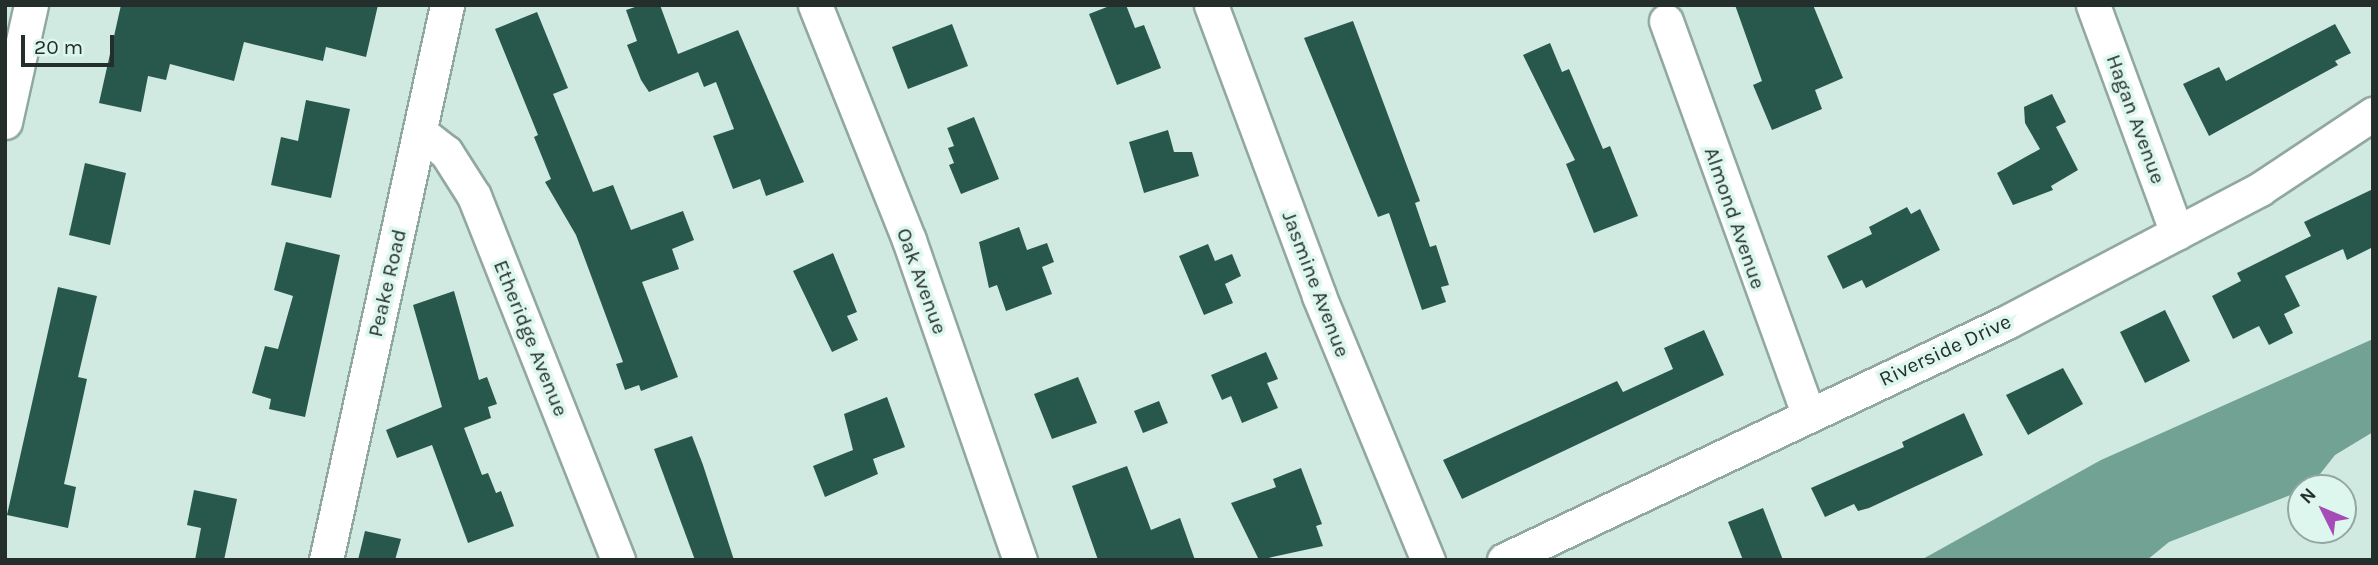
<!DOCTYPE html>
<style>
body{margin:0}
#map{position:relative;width:2378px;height:565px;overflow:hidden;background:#d0eae1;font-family:Karla,sans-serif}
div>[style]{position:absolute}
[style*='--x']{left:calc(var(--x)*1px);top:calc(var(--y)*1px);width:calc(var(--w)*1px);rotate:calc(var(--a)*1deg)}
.water>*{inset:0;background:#71a294}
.building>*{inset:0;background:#28584b}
.roads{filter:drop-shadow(2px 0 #90a8a0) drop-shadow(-2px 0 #90a8a0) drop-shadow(0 2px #90a8a0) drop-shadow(0 -2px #90a8a0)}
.minor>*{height:33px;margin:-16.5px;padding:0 16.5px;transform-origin:16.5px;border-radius:16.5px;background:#fff}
span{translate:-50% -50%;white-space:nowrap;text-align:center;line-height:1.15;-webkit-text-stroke:7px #ddf7ee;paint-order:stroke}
.street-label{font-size:21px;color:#242e2b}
.frame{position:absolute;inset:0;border:7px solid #242e2b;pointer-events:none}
.north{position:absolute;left:2287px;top:474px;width:70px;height:70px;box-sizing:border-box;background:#ddf7ee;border:2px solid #93a7a0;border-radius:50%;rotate:313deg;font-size:19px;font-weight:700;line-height:28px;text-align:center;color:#242e2b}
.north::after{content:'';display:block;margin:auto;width:24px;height:32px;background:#a64cb7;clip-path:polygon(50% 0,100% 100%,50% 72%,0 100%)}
.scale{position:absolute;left:21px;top:35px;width:93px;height:32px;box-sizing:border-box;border:4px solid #242e2b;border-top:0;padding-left:9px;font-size:21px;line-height:24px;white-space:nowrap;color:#242e2b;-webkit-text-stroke:5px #ddf7ee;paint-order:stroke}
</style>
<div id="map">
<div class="water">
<i style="clip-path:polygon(2373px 339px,2373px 432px,2335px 455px,2309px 488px,2169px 542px,2147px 560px,1921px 560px,2101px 460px)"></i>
</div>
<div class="building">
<i style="clip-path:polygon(121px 5px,378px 5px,366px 57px,326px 47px,323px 61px,244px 42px,234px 81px,170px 64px,166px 80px,148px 76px,141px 112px,99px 103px)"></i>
<i style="clip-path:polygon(641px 5px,660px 5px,678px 54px,738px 30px,804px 182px,766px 196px,760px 179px,733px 189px,713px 136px,734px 129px,716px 82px,704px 87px,698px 72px,649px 92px,641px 80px,627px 45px,637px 41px,626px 10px)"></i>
<i style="clip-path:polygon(1112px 5px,1126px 5px,1135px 28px,1144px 25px,1161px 68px,1117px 85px,1089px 14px)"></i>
<i style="clip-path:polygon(1735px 5px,1813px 5px,1843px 78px,1815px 90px,1822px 109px,1772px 130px,1753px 85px,1762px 81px)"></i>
<i style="clip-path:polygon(537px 12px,568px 88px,553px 94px,593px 192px,613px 185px,631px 230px,683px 211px,694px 240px,672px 249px,679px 269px,642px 282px,678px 377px,641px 391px,639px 385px,625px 390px,616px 364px,623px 362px,576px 235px,545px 182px,551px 179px,534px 137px,538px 135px,495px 29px)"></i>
<i style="clip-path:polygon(1353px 21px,1420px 201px,1415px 203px,1430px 247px,1436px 245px,1449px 285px,1441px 287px,1446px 302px,1422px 310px,1389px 213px,1378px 217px,1304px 38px)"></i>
<i style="clip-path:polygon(952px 24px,968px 66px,908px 89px,892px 47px)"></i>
<i style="clip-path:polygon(2335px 24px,2351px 53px,2335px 61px,2338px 65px,2209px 136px,2183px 84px,2219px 67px,2226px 81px)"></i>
<i style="clip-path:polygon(1550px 43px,1562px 72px,1569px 69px,1603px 149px,1610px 146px,1638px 216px,1594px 233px,1566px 164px,1575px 160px,1523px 55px)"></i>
<i style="clip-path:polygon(2052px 94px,2066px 122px,2056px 127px,2078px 170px,2051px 186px,2053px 190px,2013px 205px,1997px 173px,2040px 149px,2025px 123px,2024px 107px)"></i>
<i style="clip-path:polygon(306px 100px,350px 109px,331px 198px,271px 185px,281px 137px,298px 141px)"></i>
<i style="clip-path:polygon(974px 117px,999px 179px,961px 194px,949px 165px,954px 163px,948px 148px,954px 146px,947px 128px)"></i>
<i style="clip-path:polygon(1168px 130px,1174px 152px,1192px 152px,1199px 176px,1144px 193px,1129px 142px)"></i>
<i style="clip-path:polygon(85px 163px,126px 173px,110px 245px,69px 235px)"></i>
<i style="clip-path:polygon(2373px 189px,2373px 247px,2347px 260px,2343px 249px,2285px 276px,2300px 306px,2284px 314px,2293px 333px,2269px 345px,2259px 326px,2233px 339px,2212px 296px,2241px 281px,2237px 273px,2311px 236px,2304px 222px)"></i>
<i style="clip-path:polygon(1907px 207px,1911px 214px,1920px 209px,1940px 250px,1866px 288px,1862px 280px,1843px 289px,1827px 256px,1872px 234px,1869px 227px)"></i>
<i style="clip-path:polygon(1019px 227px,1027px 250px,1047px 243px,1054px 262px,1042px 267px,1052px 294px,1006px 311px,997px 285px,989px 288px,979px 242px)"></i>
<i style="clip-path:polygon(286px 242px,340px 255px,305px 417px,269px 409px,271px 399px,252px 393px,265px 346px,278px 349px,293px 296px,274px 290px)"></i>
<i style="clip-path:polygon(1208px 244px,1215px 261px,1232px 254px,1241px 276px,1225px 284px,1233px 303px,1204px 315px,1179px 256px)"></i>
<i style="clip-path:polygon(833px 253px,857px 312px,847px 316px,858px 340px,832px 352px,793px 271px)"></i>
<i style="clip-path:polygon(58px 287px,97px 296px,78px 377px,87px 379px,64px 484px,76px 487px,68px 528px,7px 515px)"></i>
<i style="clip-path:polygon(454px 291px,479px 380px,487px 377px,497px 404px,488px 407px,491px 418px,464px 428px,482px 475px,488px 473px,496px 493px,501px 491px,514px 526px,468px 543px,432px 445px,397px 458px,386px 430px,442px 407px,413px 305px)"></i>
<i style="clip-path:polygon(2165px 310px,2190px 361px,2145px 383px,2120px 332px)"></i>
<i style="clip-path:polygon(1704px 330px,1724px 375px,1462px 499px,1443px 460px,1617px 381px,1623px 392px,1673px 369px,1664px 348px)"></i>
<i style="clip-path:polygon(1266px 352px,1278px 379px,1267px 383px,1278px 408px,1242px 423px,1231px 396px,1222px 400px,1211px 375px)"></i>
<i style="clip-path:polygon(2063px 368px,2083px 404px,2028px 435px,2006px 395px)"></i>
<i style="clip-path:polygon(1078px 377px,1097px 423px,1052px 439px,1034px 394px)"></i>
<i style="clip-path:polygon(887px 397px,905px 447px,873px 459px,878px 474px,825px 497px,813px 466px,853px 450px,844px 414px)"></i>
<i style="clip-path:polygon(1159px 401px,1168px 423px,1143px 433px,1134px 411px)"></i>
<i style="clip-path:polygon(1964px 413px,1983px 455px,1869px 508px,1858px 511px,1854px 504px,1825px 517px,1811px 488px,1904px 447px,1902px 442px)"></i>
<i style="clip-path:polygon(692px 436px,703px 465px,734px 560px,695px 560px,654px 449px)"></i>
<i style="clip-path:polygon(1127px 466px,1151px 530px,1180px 518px,1195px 560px,1098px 560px,1072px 486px)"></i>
<i style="clip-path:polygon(1301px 468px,1322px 524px,1316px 526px,1323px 546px,1259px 560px,1231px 503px,1276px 487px,1273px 479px)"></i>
<i style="clip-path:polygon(194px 490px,237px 499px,224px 560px,195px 560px,201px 528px,187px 525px)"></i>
<i style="clip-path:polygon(1763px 508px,1783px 560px,1743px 560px,1728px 522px)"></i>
<i style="clip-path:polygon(365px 531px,401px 539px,395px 560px,358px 560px)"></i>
</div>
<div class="roads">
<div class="minor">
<i style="--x:815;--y:5;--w:253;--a:68.2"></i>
<i style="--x:909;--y:240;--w:339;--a:70.9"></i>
<i style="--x:1211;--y:5;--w:310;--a:69.6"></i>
<i style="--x:1319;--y:296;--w:286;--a:67.6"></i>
<i style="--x:2093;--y:5;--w:243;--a:69.8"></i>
<i style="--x:1666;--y:21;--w:418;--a:70.1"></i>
<i style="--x:5;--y:122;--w:120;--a:-77.5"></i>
<i style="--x:420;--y:132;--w:33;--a:38"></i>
<i style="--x:446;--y:152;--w:52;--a:57.5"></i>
<i style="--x:474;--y:196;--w:391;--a:68.4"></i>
<i style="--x:326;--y:560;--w:568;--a:-77.7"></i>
<i style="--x:1504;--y:560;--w:556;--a:-25.32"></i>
<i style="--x:2007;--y:322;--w:286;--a:-27.7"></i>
<i style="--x:2260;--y:189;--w:136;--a:-33.6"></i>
</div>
</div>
<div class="street-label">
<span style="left:2136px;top:119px;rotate:70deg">Hagan Avenue</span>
<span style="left:1735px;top:218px;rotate:71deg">Almond Avenue</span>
<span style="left:922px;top:281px;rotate:70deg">Oak Avenue</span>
<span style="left:387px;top:283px;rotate:-77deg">Peake Road</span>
<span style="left:1316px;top:284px;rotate:69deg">Jasmine Avenue</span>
<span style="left:531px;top:338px;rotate:68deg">Etheridge Avenue</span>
<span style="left:1945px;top:350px;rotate:-25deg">Riverside Drive</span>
</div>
<div class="frame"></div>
<div class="north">N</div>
<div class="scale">20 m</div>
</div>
